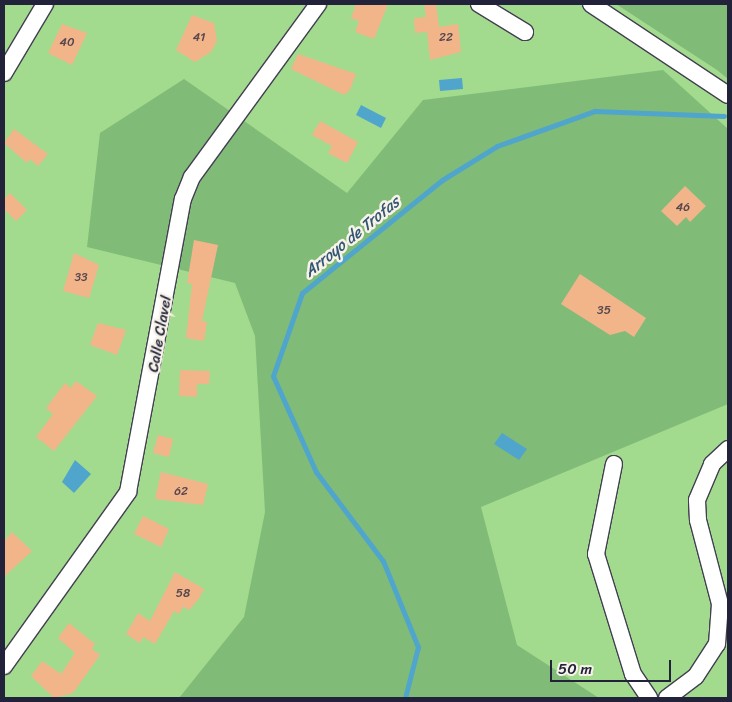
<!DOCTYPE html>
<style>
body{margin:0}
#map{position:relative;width:732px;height:702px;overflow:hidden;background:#f4e6d0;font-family:Sriracha,sans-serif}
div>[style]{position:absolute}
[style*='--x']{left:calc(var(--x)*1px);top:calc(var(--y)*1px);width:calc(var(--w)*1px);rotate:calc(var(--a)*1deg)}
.green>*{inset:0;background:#a2db8d}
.forest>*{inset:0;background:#81bb78}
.water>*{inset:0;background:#4fa5cc}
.stream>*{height:5px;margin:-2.5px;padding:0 2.5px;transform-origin:2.5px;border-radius:2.5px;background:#4fa5cc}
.building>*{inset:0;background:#f2b58a}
.roads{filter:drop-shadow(1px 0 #423f51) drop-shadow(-1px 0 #423f51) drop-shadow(0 1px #423f51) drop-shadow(0 -1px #423f51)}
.street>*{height:16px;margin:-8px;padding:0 8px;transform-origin:8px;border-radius:8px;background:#fff}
span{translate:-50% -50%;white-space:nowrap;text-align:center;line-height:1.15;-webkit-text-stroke:5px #f7f3e8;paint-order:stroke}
.number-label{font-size:12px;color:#56474f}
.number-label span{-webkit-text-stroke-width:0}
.street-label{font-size:15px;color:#22223b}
.water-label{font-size:16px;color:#345675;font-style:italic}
.frame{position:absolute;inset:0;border:5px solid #22223b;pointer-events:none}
.scale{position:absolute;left:550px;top:660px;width:121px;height:22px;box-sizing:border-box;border:2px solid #22223b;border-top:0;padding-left:6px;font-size:15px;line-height:18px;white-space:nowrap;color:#22223b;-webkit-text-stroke:4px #f7f3e8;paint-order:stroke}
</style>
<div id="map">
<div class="green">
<i style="clip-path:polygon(4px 4px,728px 4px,728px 698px,4px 698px)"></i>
</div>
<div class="forest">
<i style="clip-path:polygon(616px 4px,728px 4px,728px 79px,717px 70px)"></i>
<i style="clip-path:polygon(663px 70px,728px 129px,728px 404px,481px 507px,517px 645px,599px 698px,179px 698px,244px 617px,265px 512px,255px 336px,235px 283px,87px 247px,100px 133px,184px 79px,347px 193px,423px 100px)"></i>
</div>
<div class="water">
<i style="clip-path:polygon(462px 78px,463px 89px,440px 91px,439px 80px)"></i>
<i style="clip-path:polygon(361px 105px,386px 118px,381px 128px,356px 115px)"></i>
<i style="clip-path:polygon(502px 433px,527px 449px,519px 460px,494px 444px)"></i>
<i style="clip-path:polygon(75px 460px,91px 474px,74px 493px,62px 482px)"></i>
</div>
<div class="stream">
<i style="--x:405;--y:698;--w:53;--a:-75.7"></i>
<i style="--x:418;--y:647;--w:93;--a:-112.1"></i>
<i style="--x:383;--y:561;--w:111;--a:-127"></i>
<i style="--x:316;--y:472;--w:105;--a:-114.1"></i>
<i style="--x:273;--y:376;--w:88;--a:-70.7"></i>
<i style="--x:302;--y:293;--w:180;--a:-38.9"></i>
<i style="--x:442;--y:180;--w:65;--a:-31.7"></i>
<i style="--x:497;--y:146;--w:104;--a:-19.7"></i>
<i style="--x:595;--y:111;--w:129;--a:2.2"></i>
</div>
<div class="building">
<i style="clip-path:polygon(356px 4px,388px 4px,374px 39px,355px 32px,359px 21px,351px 18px)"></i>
<i style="clip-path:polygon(424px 4px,436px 4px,439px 27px,458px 24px,461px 52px,430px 60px,427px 32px,415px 33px,414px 18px,426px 17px)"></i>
<i style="clip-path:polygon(192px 15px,214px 23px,217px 41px,211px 52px,195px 62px,176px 50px)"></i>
<i style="clip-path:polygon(62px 24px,87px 33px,72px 65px,48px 53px)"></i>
<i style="clip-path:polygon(298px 54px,356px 74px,350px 90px,344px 95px,291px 69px)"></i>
<i style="clip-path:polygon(320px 121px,358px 142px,347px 163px,328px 153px,332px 146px,312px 135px)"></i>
<i style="clip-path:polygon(14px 129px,48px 154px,38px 166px,30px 159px,27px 163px,4px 143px)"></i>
<i style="clip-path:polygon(685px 186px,706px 206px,690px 222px,686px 217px,677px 226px,661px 211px)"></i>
<i style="clip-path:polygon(10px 193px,27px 210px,16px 221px,4px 209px,4px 199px)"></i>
<i style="clip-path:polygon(194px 240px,218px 245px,202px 321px,207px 322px,204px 341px,186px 338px,192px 284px,187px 283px)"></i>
<i style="clip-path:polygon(74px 253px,99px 265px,89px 298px,63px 291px)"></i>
<i style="clip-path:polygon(580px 274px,646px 318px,634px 337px,625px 331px,610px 335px,561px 304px)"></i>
<i style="clip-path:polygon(98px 323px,126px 330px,117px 355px,90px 345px)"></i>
<i style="clip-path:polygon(180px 370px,210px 371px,209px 384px,197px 384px,197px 397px,179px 396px)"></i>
<i style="clip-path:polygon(76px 381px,97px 396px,54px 451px,36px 437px,53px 414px,46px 408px,65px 383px,71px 388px)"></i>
<i style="clip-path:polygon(158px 435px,173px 439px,169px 457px,153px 453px)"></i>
<i style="clip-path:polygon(161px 472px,208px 484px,203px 505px,155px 499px)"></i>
<i style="clip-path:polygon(143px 516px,169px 529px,161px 547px,134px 534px)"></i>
<i style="clip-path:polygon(12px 532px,32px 551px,4px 577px,4px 541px)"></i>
<i style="clip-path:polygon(175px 572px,204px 589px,198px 600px,189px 610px,183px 607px,179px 614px,174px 611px,155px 644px,143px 637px,140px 643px,126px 634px,138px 613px,150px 621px)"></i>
<i style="clip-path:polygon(69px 623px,95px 644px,92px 649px,100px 655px,73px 693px,54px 698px,31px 676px,42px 661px,61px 674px,75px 653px,58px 638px)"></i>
</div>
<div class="roads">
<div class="street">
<i style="--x:479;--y:4;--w:54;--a:31.3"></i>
<i style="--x:591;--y:4;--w:164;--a:33.6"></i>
<i style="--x:4;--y:73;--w:80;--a:-59.3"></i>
<i style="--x:614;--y:464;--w:92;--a:101.3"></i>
<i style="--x:596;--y:554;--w:126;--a:72.9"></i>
<i style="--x:633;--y:674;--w:29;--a:56"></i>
<i style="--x:4;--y:666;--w:214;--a:-54.5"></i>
<i style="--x:128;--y:492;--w:298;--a:-79.4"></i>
<i style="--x:183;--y:199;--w:24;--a:-68"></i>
<i style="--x:192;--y:177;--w:214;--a:-53.9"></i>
<i style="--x:667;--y:698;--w:36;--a:-37"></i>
<i style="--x:696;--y:676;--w:38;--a:-57"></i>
<i style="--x:717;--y:644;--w:40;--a:-85.7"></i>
<i style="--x:720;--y:604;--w:87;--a:-104.7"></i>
<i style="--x:698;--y:520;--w:20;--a:-93"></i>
<i style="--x:697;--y:500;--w:39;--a:-67"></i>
<i style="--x:712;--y:464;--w:22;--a:-43"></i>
</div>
</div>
<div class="number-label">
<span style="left:199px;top:38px">41</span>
<span style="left:446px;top:38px">22</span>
<span style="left:67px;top:43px">40</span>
<span style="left:683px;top:208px">46</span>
<span style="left:81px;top:278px">33</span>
<span style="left:604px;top:311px">35</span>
<span style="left:181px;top:492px">62</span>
<span style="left:183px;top:594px">58</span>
</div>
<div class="street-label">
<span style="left:160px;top:334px;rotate:-80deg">Calle Clavel</span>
</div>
<div class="water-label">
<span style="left:352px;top:237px;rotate:-39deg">Arroyo de Trofas</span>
</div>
<div class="frame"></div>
<div class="scale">50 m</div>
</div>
